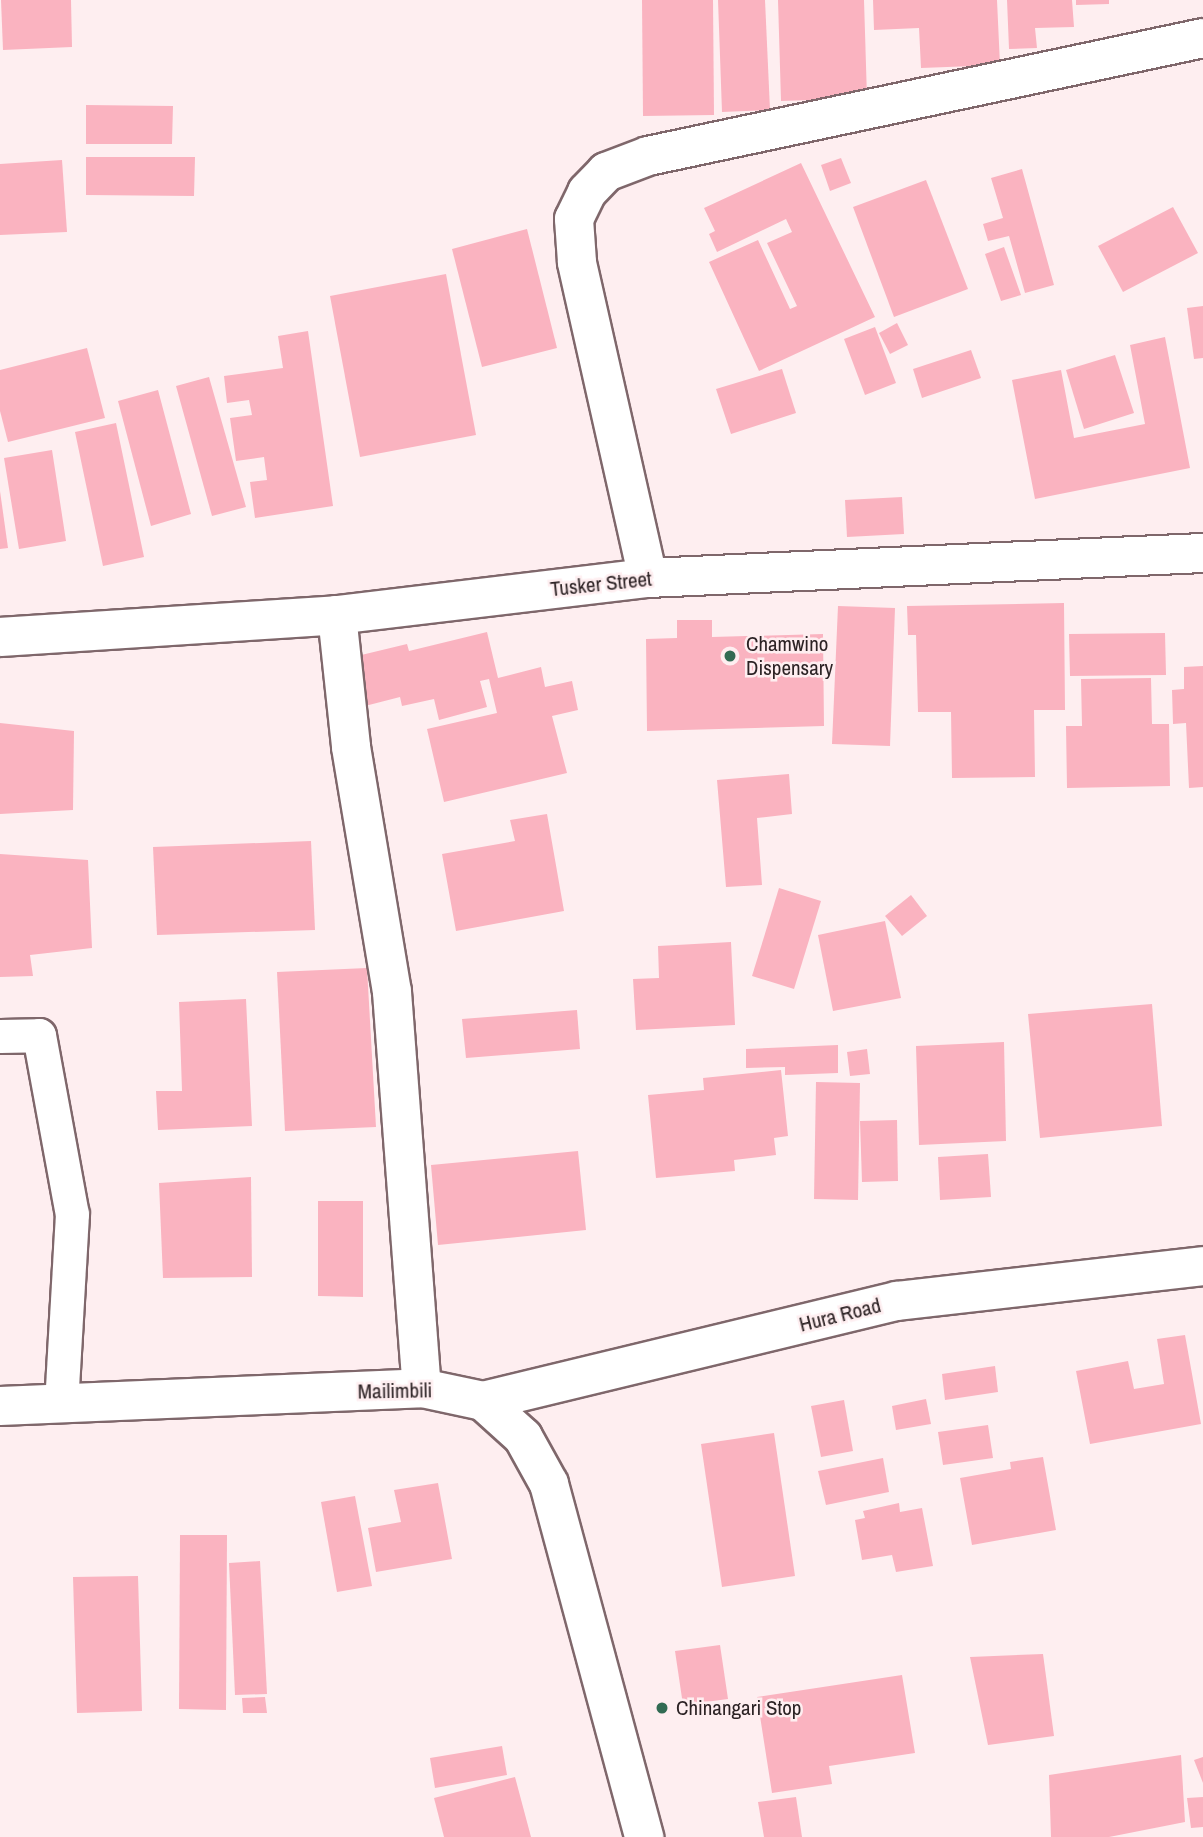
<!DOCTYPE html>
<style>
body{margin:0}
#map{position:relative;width:1203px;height:1837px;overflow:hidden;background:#feeef0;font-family:"Archivo Narrow",sans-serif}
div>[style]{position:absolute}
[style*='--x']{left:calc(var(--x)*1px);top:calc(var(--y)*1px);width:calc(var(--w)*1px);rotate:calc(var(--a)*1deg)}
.building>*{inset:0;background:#fab3c0}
.roads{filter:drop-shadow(2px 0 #7f676b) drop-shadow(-2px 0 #7f676b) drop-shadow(0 2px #7f676b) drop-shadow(0 -2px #7f676b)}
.service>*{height:33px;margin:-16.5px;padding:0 16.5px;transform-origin:16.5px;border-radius:16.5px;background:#fff}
.minor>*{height:38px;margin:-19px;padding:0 19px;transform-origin:19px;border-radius:19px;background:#fff}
.tertiary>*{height:38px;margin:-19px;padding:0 19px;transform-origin:19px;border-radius:19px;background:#fff}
.dots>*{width:19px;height:19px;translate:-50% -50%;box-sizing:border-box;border:4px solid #feeef0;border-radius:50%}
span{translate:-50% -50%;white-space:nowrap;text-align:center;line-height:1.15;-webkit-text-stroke:5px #feeef0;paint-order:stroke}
.street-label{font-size:21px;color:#2c2224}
.poi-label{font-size:21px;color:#2c2224}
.left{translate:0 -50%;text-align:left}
</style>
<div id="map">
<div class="building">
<i style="clip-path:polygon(1px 0,71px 0,72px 47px,3px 50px)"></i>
<i style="clip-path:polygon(642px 0,713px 0,714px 115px,643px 116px)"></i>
<i style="clip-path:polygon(718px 0,765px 0,770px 110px,722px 112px)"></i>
<i style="clip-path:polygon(778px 0,864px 0,867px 98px,781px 101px)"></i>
<i style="clip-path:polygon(873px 0,997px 0,1000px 65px,921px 68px,919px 28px,874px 30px)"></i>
<i style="clip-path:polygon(1007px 0,1072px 0,1074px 27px,1035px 28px,1037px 48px,1009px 49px)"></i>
<i style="clip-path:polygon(1076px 0,1109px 0,1109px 4px,1076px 5px)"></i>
<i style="clip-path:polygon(86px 105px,173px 106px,172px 144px,86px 144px)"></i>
<i style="clip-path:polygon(86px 157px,195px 157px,194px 196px,86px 195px)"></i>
<i style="clip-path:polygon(841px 158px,851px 183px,830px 191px,821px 165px)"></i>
<i style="clip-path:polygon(62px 160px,67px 232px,0 235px,0 164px)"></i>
<i style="clip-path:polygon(801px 163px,875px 317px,759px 371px,709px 262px,758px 240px,790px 309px,797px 306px,767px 243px,792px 232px,786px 219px,717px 252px,709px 234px,715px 231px,704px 208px)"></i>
<i style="clip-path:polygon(1022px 169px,1054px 285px,1025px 293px,1009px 236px,988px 241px,983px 224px,1003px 218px,991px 178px)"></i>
<i style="clip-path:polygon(926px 180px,968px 289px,894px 317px,853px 207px)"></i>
<i style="clip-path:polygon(1173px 207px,1198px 253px,1123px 292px,1098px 246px)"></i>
<i style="clip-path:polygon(527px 229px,557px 348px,482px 367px,452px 249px)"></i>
<i style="clip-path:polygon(1004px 247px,1021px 295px,1001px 301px,985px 254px)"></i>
<i style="clip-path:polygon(446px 274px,476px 435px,360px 457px,330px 296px)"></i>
<i style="clip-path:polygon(1203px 306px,1203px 358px,1194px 359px,1187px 308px)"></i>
<i style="clip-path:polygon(897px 323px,908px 345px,890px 354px,879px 333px)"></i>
<i style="clip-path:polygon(875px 327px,896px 383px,865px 395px,844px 339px)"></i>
<i style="clip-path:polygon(308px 331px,333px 506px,255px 518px,250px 482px,267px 480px,264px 457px,236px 461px,230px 418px,252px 415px,249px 400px,227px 403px,224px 376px,283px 368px,278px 336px)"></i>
<i style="clip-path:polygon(1165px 337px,1190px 468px,1035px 499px,1012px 380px,1061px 370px,1074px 438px,1145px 424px,1130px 345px)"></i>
<i style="clip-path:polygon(87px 348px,105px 418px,8px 442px,0 411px,0 370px)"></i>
<i style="clip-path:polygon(971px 350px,981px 378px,922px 398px,913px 369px)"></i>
<i style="clip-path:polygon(1115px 355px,1134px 413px,1084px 429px,1066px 370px)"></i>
<i style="clip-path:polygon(782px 369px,796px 413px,731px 434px,716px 389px)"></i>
<i style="clip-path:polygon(209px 377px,246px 507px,212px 516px,176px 386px)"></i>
<i style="clip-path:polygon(158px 390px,191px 514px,151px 526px,118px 401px)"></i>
<i style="clip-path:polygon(116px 423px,144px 557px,103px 566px,75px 432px)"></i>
<i style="clip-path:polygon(52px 450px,66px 541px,19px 549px,4px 458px)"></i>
<i style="clip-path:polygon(0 491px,8px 548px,0 549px)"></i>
<i style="clip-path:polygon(902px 497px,904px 534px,847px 537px,845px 500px)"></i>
<i style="clip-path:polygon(1064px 603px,1065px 710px,1034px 710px,1035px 777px,952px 778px,951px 712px,918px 712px,916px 635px,908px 635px,907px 606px)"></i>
<i style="clip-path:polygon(838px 606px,895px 608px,890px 746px,832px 744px)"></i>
<i style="clip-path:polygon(677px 620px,712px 620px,712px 637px,823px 634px,824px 726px,647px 731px,646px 639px,677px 638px)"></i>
<i style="clip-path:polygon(487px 632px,498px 678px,541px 667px,545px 687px,572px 681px,578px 710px,552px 716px,567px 773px,444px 802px,427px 729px,497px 713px,489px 679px,480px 681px,487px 707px,439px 720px,434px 699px,402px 706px,400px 697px,365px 706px,353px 657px,407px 644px,409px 651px)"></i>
<i style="clip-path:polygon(1165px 633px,1166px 675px,1070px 676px,1069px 634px)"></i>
<i style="clip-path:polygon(1203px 666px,1203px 787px,1189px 788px,1186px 723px,1173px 724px,1172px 690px,1184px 689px,1184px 667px)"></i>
<i style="clip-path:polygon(1151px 678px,1152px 724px,1169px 724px,1170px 786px,1067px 788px,1066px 726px,1082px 726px,1081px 679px)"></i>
<i style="clip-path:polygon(0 723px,74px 731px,73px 810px,0 814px)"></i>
<i style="clip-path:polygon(789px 774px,792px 814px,757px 818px,762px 885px,726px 887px,717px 780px)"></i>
<i style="clip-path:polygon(547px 814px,564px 911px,456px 931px,442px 854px,515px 841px,510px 820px)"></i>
<i style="clip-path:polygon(311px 841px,315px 930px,157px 935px,153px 847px)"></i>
<i style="clip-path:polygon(0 854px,88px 860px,92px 948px,30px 955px,33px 976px,0 977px)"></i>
<i style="clip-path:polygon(779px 888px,821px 901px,794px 989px,752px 976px)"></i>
<i style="clip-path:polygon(911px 895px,927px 916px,902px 936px,885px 916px)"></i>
<i style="clip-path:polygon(885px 921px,901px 998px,833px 1011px,818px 935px)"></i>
<i style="clip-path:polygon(731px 942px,735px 1025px,636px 1030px,633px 979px,659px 978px,658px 946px)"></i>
<i style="clip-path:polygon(367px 968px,376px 1127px,285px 1131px,277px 972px)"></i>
<i style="clip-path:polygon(246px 999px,252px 1126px,158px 1130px,156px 1091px,182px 1091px,179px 1002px)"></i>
<i style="clip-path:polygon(1152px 1004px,1162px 1126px,1040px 1138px,1028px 1014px)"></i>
<i style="clip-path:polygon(577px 1010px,580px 1049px,466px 1058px,462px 1019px)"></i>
<i style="clip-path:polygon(1004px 1042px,1006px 1141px,919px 1145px,916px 1046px)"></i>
<i style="clip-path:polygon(838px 1045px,838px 1073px,785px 1075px,785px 1067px,746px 1068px,746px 1049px)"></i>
<i style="clip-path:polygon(867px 1049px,870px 1074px,850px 1076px,847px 1052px)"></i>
<i style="clip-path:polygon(781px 1070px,788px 1136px,774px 1138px,776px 1155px,734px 1160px,735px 1171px,656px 1178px,648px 1095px,704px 1090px,703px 1078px)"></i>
<i style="clip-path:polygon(816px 1082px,860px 1083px,858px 1200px,814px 1199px)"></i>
<i style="clip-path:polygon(897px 1120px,898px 1181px,862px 1182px,860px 1121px)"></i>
<i style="clip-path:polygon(578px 1151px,586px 1230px,438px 1245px,431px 1165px)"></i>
<i style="clip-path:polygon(988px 1154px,991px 1197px,940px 1200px,938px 1157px)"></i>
<i style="clip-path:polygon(251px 1177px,252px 1277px,163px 1278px,159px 1183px)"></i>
<i style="clip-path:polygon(318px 1201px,363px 1201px,363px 1297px,318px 1296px)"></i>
<i style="clip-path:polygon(1185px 1335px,1201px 1424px,1090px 1444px,1076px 1371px,1128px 1361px,1134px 1389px,1164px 1384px,1157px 1339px)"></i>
<i style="clip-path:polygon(995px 1366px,998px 1392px,945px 1400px,942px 1374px)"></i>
<i style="clip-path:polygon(926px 1399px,931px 1424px,896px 1430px,892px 1406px)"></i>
<i style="clip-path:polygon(844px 1400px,853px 1451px,821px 1457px,811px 1406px)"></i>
<i style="clip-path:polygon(988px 1425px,993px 1458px,943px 1465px,938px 1432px)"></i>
<i style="clip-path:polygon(774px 1433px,795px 1576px,722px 1587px,701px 1444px)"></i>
<i style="clip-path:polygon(1043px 1457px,1056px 1530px,972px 1545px,960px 1478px,1011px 1469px,1010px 1462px)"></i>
<i style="clip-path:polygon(883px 1458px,889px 1492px,826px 1505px,818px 1471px)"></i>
<i style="clip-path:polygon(438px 1483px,452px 1559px,376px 1572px,368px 1528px,401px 1522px,394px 1490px)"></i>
<i style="clip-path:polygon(355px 1496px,372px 1586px,337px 1592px,321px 1502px)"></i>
<i style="clip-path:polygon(899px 1503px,900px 1512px,922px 1508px,933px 1566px,896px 1572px,892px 1555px,862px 1560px,855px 1520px,865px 1518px,863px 1511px)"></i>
<i style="clip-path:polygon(180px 1535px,227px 1535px,226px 1710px,179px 1709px)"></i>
<i style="clip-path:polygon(260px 1561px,267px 1694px,235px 1695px,229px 1563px)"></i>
<i style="clip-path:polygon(138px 1576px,142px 1711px,77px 1713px,73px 1577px)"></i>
<i style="clip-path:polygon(720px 1645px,728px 1699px,683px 1705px,675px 1651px)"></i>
<i style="clip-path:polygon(1043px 1654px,1054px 1736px,988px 1745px,970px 1657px)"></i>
<i style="clip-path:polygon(902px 1675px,915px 1753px,829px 1766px,832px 1784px,772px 1793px,757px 1697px)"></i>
<i style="clip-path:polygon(265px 1697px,267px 1713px,243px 1713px,242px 1698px)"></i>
<i style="clip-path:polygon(502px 1746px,507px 1775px,435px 1788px,430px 1758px)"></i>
<i style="clip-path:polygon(1181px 1755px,1185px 1822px,1109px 1837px,1051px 1837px,1049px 1775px)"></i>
<i style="clip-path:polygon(1203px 1757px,1203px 1783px,1194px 1760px)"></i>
<i style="clip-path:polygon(515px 1777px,531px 1837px,444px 1837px,434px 1798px)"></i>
<i style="clip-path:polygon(796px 1797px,802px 1837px,764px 1837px,758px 1802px)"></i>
<i style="clip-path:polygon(1203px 1797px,1203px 1827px,1191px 1828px,1187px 1798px)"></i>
</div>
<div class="roads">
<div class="service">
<i style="--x:0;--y:1036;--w:39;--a:-1"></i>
<i style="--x:39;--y:1035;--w:182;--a:79.6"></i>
<i style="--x:72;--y:1214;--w:191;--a:93.3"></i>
</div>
<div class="minor">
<i style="--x:648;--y:578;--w:324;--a:-102.7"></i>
<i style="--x:577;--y:262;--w:43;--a:-94"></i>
<i style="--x:574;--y:219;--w:30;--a:-64"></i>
<i style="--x:587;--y:192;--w:28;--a:-46"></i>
<i style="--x:606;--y:172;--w:45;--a:-20.9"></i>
<i style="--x:648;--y:156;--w:567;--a:-12"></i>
<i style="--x:337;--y:615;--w:133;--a:83.9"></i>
<i style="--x:351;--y:747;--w:248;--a:80.5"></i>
<i style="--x:392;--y:992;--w:397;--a:85.7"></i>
<i style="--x:0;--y:637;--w:338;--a:-3.7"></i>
<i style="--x:337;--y:615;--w:313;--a:-6.8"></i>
<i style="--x:648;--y:578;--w:556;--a:-2.58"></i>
<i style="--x:483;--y:1401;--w:426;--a:-13.6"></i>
<i style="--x:897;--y:1301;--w:308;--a:-6.5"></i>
</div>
<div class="tertiary">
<i style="--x:0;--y:1406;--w:422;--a:-2.4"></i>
<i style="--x:422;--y:1388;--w:62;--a:12"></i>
<i style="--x:483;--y:1401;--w:54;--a:42"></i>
<i style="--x:523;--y:1437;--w:54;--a:61"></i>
<i style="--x:549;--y:1484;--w:366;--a:74.9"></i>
</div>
</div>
<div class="dots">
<i style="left:730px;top:656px;background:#326b53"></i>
<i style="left:662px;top:1708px;background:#326b53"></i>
</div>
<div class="street-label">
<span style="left:601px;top:584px;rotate:-6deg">Tusker Street</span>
<span style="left:840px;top:1315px;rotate:-14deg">Hura Road</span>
<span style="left:395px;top:1391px;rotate:-1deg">Mailimbili</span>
</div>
<div class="poi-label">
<span class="left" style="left:746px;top:656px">Chamwino<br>Dispensary</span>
<span class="left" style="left:676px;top:1708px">Chinangari Stop</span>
</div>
</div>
